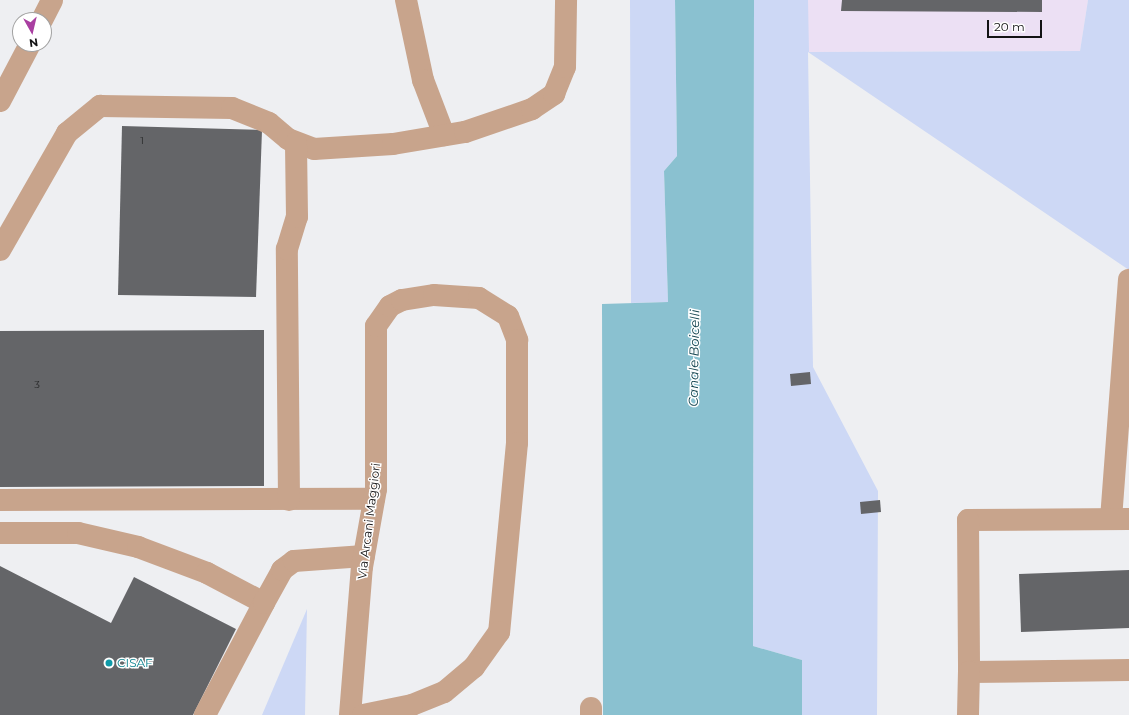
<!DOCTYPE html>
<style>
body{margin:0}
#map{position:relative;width:1129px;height:715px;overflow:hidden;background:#eeeff2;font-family:Montserrat,sans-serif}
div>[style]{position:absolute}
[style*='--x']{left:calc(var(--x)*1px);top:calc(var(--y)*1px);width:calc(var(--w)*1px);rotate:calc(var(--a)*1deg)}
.industrial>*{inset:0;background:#ece0f4}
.green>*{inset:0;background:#cdd8f5}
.water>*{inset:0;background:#8ac1d0}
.building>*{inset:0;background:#646568}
.minor>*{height:22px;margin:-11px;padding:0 11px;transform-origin:11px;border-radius:11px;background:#c8a48c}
.dots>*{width:11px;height:11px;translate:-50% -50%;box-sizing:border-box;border:2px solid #fff;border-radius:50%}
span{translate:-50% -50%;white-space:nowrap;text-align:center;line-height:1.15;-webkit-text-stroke:3px #fff;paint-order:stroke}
.number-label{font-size:10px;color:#272829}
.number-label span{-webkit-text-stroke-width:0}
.street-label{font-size:12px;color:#131314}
.culture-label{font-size:12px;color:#0d838f}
.left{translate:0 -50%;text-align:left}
.water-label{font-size:13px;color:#10424d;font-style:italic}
.north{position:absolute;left:12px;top:12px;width:40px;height:40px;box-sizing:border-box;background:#fff;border:1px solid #a1a1a1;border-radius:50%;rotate:172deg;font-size:11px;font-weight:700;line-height:16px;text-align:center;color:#131314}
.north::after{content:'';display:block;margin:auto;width:14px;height:18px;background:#a93fa1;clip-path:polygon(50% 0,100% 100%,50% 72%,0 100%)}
.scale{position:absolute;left:987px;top:20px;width:55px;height:18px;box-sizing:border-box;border:2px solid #131314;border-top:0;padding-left:5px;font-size:12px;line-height:14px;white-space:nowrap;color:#131314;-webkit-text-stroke:3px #fff;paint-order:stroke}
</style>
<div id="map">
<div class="industrial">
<i style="clip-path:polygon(808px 0,1088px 0,1080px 51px,808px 52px)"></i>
</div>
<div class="green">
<i style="clip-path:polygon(630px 0,675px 0,677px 156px,664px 171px,668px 302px,631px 303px)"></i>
<i style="clip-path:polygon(754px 0,808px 0,809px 52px,1080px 51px,1088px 0,1129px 0,1129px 270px,808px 52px,813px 367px,878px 491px,877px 715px,802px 715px,802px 660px,753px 646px)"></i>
<i style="clip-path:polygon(307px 609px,305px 715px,262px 715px)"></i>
</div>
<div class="water">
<i style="clip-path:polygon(675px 0,754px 0,753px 646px,802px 660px,802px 715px,603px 715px,602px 304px,668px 302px,664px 171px,677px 156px)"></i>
</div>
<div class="building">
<i style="clip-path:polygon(842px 0,1042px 0,1042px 12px,841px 11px)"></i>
<i style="clip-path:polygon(122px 126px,262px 130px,256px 297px,118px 295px)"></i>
<i style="clip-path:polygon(264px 330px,264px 486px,0 487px,0 331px)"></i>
<i style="clip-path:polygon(810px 372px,811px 384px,791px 386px,790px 374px)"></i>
<i style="clip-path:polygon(880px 500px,881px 512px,861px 514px,860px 502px)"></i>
<i style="clip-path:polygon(0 566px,111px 623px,134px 577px,236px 629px,193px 715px,0 715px)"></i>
<i style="clip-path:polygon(1129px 570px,1129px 628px,1021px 632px,1019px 574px)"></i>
</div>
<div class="minor">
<i style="--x:406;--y:0;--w:82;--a:78"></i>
<i style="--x:423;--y:80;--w:59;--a:69.1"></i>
<i style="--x:42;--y:20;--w:22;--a:-63"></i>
<i style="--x:0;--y:101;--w:64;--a:-62.2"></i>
<i style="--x:0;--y:250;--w:135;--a:-60.2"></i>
<i style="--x:67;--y:133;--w:43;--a:-39.3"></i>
<i style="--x:100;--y:106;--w:132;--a:0.9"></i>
<i style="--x:232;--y:108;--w:40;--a:22"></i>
<i style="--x:269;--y:123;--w:25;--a:40"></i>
<i style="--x:288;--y:139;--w:28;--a:21"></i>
<i style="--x:314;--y:149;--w:79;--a:-3.6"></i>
<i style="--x:393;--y:144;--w:73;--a:-9.5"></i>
<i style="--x:465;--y:132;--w:71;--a:-18.9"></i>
<i style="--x:532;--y:109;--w:27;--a:-34"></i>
<i style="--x:554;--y:94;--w:29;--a:-68"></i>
<i style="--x:565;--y:67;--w:67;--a:-89.1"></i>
<i style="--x:0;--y:500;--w:374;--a:-0.2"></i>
<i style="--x:289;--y:500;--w:251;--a:-90.5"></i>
<i style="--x:287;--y:249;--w:34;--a:-73"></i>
<i style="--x:297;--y:217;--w:74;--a:-90.8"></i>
<i style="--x:1111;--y:519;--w:240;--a:-85.7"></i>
<i style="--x:1129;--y:519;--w:161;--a:179.6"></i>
<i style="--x:968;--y:520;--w:152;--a:89.6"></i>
<i style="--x:969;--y:672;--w:160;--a:-0.7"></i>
<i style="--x:0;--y:533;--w:78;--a:0"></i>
<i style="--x:78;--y:533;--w:62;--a:13.1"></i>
<i style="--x:138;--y:547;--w:74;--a:20.6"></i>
<i style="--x:207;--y:573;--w:64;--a:27.8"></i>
<i style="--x:264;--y:603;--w:127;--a:117.8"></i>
<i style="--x:264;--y:603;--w:38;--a:-61"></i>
<i style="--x:282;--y:570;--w:15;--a:-37"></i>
<i style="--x:294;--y:561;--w:70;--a:-4.1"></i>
<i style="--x:350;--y:715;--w:148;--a:-85.4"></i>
<i style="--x:362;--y:567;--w:79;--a:-79.8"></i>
<i style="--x:376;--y:489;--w:163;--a:-90"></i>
<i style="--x:376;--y:326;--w:24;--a:-55"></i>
<i style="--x:390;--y:306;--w:13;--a:-27"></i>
<i style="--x:402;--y:300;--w:32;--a:-9"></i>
<i style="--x:434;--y:295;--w:45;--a:3.8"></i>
<i style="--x:479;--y:298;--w:34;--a:32"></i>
<i style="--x:508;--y:316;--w:26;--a:69"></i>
<i style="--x:517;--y:340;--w:103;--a:90"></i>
<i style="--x:517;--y:443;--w:190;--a:95.4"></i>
<i style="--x:499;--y:632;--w:43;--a:125.5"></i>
<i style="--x:474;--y:667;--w:39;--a:140"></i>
<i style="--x:444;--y:692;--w:35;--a:158"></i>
<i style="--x:412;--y:705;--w:50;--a:168.5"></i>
<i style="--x:591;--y:715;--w:7;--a:-90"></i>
<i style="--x:968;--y:715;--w:43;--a:-88.7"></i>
</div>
<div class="dots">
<i style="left:109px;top:663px;background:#0f9aa8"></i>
</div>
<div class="number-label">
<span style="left:142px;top:141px">1</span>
<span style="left:37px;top:385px">3</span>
</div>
<div class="street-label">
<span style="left:369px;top:521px;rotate:-83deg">Via Arcani Maggiori</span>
</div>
<div class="culture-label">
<span class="left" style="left:117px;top:663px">CISAF</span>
</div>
<div class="water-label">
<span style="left:694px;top:358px;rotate:-89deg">Canale Boicelli</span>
</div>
<div class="north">N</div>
<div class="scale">20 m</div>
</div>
